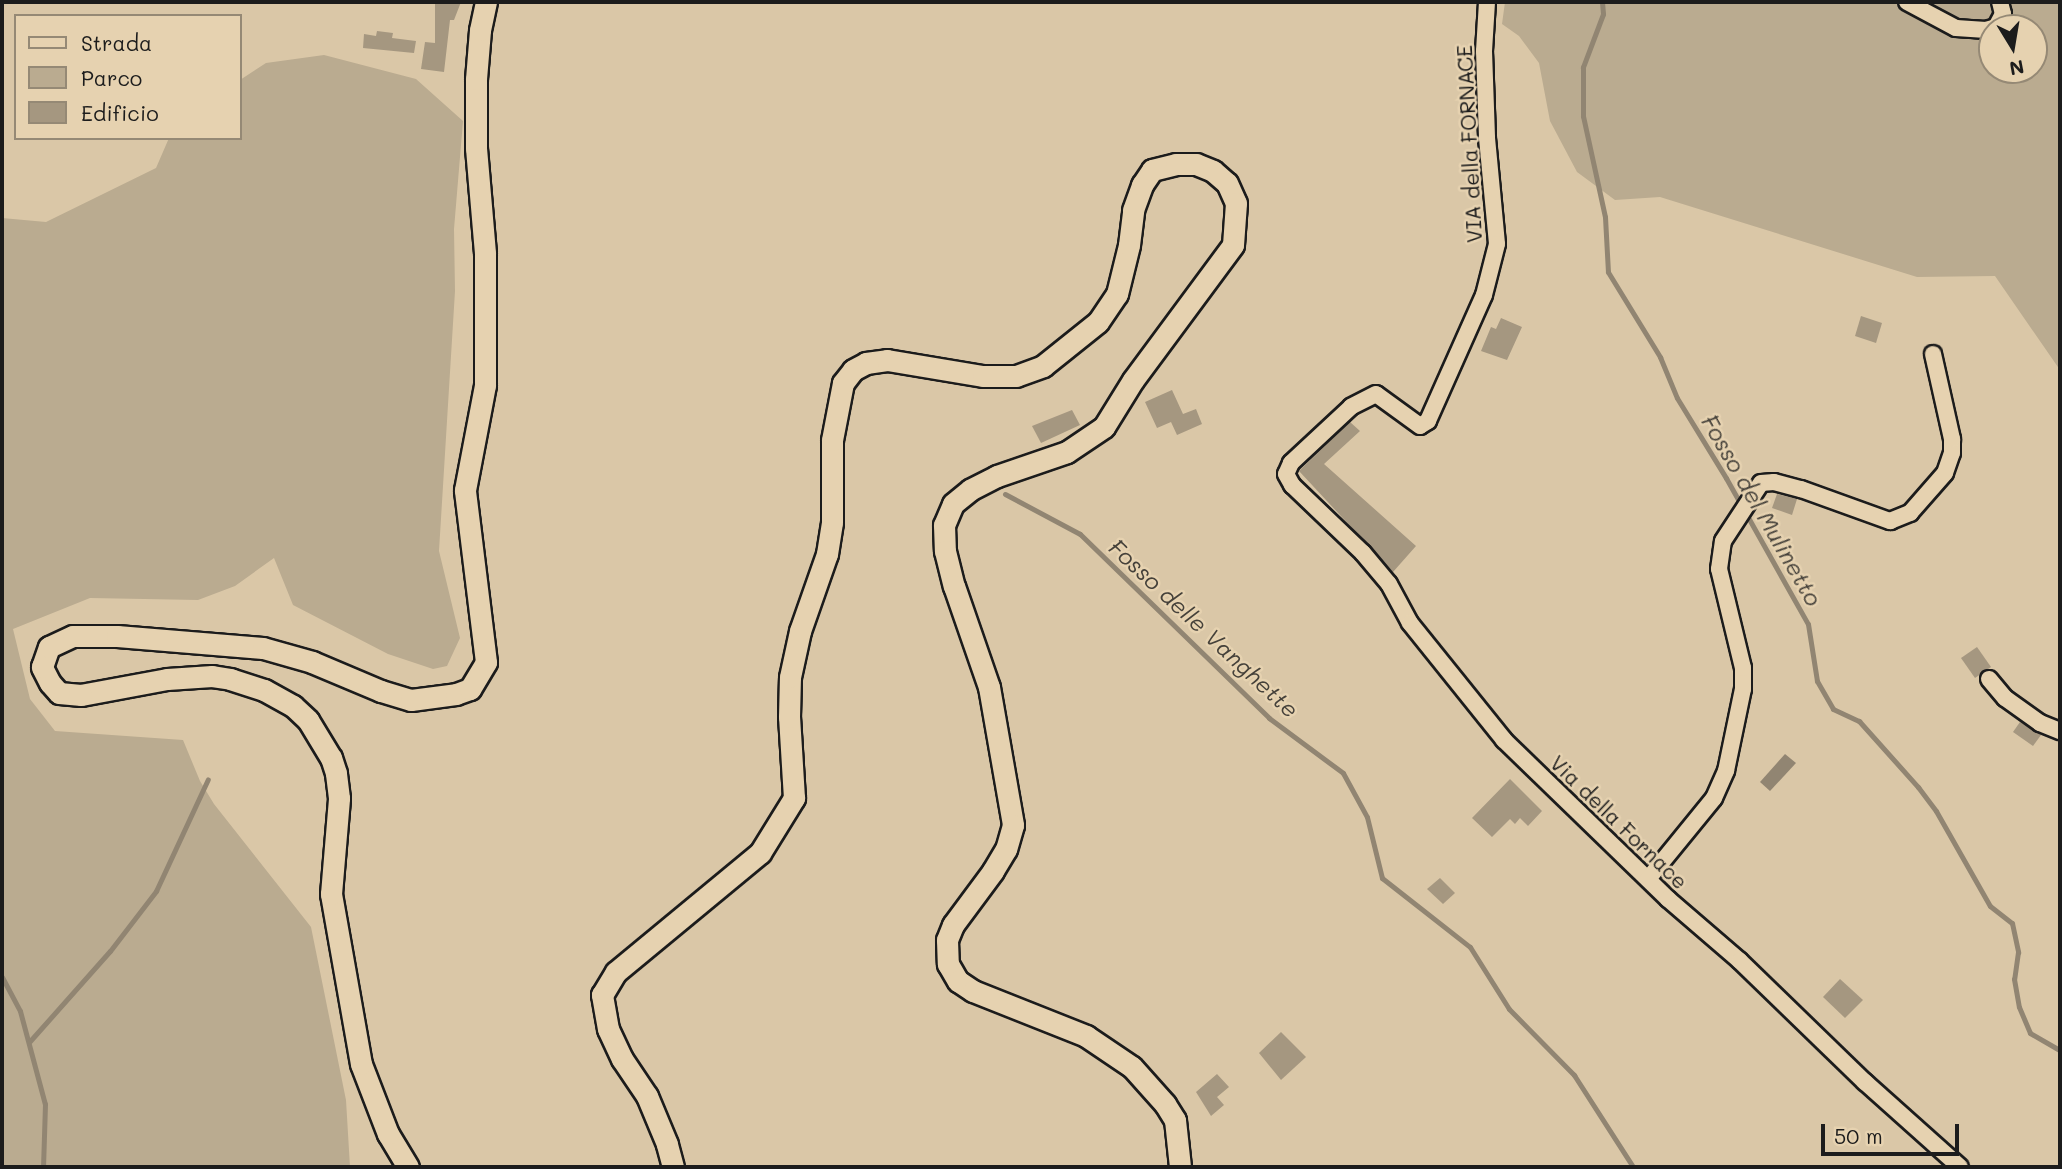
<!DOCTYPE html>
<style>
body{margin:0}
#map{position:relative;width:2062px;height:1169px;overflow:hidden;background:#dac7a7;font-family:Mali,sans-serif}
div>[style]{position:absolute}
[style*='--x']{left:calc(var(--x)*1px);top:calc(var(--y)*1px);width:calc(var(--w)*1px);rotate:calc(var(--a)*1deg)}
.green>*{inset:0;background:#baab90}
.water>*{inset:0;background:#918572}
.stream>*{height:5px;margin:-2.5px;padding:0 2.5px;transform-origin:2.5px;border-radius:2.5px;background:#918572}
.building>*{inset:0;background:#a59780}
.roads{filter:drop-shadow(2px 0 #1c1c1c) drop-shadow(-2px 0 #1c1c1c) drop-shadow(0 2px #1c1c1c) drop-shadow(0 -2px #1c1c1c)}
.street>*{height:16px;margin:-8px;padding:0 8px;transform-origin:8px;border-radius:8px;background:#e6d2b0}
.secondary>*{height:21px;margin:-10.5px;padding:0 10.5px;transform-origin:10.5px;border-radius:10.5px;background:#e6d2b0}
span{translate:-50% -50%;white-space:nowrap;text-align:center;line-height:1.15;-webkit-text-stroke:5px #e6d2b0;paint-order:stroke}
.street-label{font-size:21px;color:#1c1c1c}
.water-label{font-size:23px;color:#45413a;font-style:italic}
.frame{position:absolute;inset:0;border:4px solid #1c1c1c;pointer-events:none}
.legend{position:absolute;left:14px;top:14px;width:228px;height:126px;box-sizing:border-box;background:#e6d2b0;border:2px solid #958975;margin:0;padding:9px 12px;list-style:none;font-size:21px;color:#1c1c1c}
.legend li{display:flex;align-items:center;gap:14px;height:35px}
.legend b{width:35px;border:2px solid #958975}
.north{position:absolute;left:1978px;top:14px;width:70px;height:70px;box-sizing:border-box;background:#e6d2b0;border:2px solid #958975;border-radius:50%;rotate:169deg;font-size:19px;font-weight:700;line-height:28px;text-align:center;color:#1c1c1c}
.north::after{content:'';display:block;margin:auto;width:24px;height:32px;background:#1c1c1c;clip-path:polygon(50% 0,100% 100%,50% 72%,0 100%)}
.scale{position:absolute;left:1821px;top:1124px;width:138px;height:32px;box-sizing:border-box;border:4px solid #1c1c1c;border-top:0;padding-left:9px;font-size:21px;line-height:24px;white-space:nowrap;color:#1c1c1c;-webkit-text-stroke:5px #e6d2b0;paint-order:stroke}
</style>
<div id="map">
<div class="green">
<i style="clip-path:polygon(evenodd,1505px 2px,2060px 2px,2060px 370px,1995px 276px,1917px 277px,1660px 197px,1615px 200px,1577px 172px,1550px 121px,1539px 63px,1519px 36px,1502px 24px,1505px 2px,1992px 28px,2034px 28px,2034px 70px,1992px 70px,1992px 28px)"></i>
<i style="clip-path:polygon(324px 55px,416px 79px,463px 121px,454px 229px,455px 291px,439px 551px,460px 638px,447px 666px,433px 669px,388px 654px,293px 605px,274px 558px,235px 586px,198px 600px,90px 598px,13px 629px,30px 699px,55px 731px,183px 740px,200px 781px,214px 804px,311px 927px,346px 1100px,350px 1167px,2px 1167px,2px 218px,46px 222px,156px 168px,169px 138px,240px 138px,240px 80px,266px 63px)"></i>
</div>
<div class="water">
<i style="clip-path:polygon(1785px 754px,1796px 763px,1770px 791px,1760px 782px)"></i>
</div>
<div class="stream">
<i style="--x:1602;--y:2;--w:12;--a:85"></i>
<i style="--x:1603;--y:14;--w:57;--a:110.7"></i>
<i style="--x:1583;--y:67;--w:49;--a:90"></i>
<i style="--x:1583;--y:116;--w:103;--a:77.7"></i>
<i style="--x:1605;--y:217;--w:55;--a:86.9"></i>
<i style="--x:1608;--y:272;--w:100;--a:58.5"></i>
<i style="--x:1660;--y:357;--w:44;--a:67.5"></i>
<i style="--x:1677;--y:398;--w:94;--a:58.5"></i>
<i style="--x:1726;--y:478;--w:167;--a:60.7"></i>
<i style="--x:1808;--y:624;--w:58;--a:81"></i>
<i style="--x:1817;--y:681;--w:32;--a:60"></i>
<i style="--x:1833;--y:709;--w:29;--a:25"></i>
<i style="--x:1859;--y:721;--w:89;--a:48.2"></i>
<i style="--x:1918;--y:787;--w:30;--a:53"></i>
<i style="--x:1936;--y:811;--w:109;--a:60.4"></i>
<i style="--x:1990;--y:906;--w:28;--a:38"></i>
<i style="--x:2012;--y:923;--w:30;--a:78"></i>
<i style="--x:2018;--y:952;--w:27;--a:98"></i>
<i style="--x:2014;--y:979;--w:28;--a:80"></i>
<i style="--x:2019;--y:1007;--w:28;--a:67"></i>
<i style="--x:2030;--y:1033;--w:34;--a:30"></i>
<i style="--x:1005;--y:494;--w:85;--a:28.1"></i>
<i style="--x:1080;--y:534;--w:264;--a:44.2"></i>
<i style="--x:1269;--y:718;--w:92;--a:36.6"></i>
<i style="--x:1343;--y:773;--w:50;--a:61.4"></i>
<i style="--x:1367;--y:817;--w:63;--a:76.2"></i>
<i style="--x:1382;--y:878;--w:112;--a:38.1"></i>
<i style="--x:1470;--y:947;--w:73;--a:57.8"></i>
<i style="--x:1509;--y:1009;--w:93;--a:45.4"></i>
<i style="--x:1574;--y:1075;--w:109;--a:57.3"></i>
<i style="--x:2;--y:977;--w:38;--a:62"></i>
<i style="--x:20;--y:1011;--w:96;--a:75"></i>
<i style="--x:45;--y:1104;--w:63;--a:91.8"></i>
<i style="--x:30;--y:1041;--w:120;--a:-48.4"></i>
<i style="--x:110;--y:951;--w:76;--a:-52.5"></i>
<i style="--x:156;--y:891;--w:123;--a:-65.1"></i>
</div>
<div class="building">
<i style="clip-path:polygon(435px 2px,461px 2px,454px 20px,450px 20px,444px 72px,421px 69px,425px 42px,435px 43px)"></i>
<i style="clip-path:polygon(377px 31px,393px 33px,392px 38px,416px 41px,414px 53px,363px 48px,364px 34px,376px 36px)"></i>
<i style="clip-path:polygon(1861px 316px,1882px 323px,1876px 343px,1855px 336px)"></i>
<i style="clip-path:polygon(1501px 318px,1522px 327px,1507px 360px,1481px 351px,1491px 327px,1496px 329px)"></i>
<i style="clip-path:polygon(1172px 390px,1183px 414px,1196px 409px,1202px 424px,1177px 435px,1171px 422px,1157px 428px,1145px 402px)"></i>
<i style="clip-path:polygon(1072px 410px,1080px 425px,1041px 443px,1032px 426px)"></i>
<i style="clip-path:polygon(1350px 422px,1360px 431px,1324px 464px,1416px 546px,1393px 572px,1299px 471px)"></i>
<i style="clip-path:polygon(1777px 494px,1797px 499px,1792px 515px,1772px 508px)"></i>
<i style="clip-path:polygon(1977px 647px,1991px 667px,1975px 678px,1961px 658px)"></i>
<i style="clip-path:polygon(2020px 722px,2041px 735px,2033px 746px,2013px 732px)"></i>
<i style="clip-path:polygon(1510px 779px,1542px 811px,1528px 826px,1520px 818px,1515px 824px,1510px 819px,1492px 837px,1472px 818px)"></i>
<i style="clip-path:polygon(1440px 878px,1455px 893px,1443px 904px,1427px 889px)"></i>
<i style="clip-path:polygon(1840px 979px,1863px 1000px,1845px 1018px,1823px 997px)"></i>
<i style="clip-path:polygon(1281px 1032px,1306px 1057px,1281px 1080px,1259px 1053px)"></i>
<i style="clip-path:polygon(1217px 1074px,1229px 1087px,1217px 1097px,1224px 1105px,1211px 1116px,1196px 1092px)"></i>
</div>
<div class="roads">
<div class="street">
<i style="--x:1487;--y:2;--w:49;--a:93.5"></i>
<i style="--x:1484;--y:51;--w:87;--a:88"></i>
<i style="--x:1487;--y:138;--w:106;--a:84.6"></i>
<i style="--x:1497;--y:244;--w:53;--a:104.3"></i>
<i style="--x:1484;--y:295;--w:138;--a:114"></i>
<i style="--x:1428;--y:421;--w:9;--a:148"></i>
<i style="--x:1420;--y:426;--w:54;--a:-144"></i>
<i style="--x:1376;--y:394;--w:28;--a:153"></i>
<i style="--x:1351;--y:407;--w:82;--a:137"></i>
<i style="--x:1291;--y:463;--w:12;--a:114"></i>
<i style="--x:1286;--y:474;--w:13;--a:61"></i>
<i style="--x:1292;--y:485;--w:98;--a:43.8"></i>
<i style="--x:1363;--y:553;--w:40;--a:50"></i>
<i style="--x:1389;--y:584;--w:44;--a:61.7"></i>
<i style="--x:1410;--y:623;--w:150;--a:51.2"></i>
<i style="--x:1504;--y:740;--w:228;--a:44.1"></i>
<i style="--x:1668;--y:899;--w:95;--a:40.7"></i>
<i style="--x:1740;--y:961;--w:174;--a:44.1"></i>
<i style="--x:1865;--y:1082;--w:127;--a:41.8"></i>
<i style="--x:1907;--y:2;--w:55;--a:28"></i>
<i style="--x:1956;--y:28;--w:30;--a:4"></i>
<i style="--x:1986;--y:30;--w:10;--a:-17"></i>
<i style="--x:1996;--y:27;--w:15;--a:-62"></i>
<i style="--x:2003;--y:14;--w:12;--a:-104"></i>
<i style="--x:1989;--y:679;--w:25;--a:50"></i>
<i style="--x:2005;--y:698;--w:43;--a:35.5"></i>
<i style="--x:2040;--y:723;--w:22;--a:22"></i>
<i style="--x:1648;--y:879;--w:104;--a:-50.8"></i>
<i style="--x:1714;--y:798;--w:30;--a:-66"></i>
<i style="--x:1726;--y:771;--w:84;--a:-78.3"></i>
<i style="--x:1743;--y:689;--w:21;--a:-90"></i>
<i style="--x:1743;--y:668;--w:102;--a:-103.6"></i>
<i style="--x:1719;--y:569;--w:28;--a:-82"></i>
<i style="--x:1723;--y:541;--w:69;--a:-56.8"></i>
<i style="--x:1761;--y:483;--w:13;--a:-4"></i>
<i style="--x:1774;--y:482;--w:28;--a:15"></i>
<i style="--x:1801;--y:489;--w:95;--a:19.8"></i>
<i style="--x:1890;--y:521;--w:22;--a:-22"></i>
<i style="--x:1910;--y:513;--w:53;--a:-48.8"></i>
<i style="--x:1945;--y:473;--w:21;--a:-71"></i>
<i style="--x:1952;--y:453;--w:14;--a:-90"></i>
<i style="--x:1952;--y:439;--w:87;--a:-102.6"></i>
</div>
<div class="secondary">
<i style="--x:408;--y:1167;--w:39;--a:-121"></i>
<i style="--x:388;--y:1134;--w:75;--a:-111.1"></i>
<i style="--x:361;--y:1064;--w:173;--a:-100"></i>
<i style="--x:331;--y:894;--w:96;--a:-85.2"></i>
<i style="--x:339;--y:798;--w:25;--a:-97"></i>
<i style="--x:336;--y:773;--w:16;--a:-108"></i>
<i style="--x:331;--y:758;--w:44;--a:-121.2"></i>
<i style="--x:308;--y:720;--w:21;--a:-137"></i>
<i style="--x:293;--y:706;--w:33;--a:-151"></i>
<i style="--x:264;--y:690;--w:35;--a:-162"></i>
<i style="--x:231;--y:679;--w:19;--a:-171"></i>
<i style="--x:212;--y:676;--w:45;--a:176.2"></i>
<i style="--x:167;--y:679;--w:87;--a:169.5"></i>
<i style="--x:81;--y:695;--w:22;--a:-175"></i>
<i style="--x:59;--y:693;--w:13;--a:-132"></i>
<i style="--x:50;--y:683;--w:18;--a:-117"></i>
<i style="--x:42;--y:667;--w:21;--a:-71"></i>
<i style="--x:49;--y:647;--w:26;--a:-25"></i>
<i style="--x:73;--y:636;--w:44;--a:0"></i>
<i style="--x:117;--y:636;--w:146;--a:4.7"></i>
<i style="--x:263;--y:648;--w:51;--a:15.9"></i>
<i style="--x:312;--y:662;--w:75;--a:22.8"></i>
<i style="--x:381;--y:691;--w:31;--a:17"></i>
<i style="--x:411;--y:700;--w:45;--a:-7.6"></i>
<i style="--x:456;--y:694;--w:15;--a:-20"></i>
<i style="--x:470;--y:689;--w:31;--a:-59"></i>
<i style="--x:486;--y:662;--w:173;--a:-97"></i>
<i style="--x:465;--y:490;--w:107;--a:-79.2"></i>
<i style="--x:485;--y:385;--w:132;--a:-90"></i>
<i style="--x:485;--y:253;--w:105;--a:-94.9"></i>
<i style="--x:476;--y:148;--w:69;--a:-90"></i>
<i style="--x:476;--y:79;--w:49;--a:-85.3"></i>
<i style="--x:480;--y:30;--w:29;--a:-78"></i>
<i style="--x:673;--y:1167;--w:24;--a:-105"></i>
<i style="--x:667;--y:1144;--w:52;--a:-112.6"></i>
<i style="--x:647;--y:1096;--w:45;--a:-124"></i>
<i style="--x:622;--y:1059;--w:33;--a:-115"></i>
<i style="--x:608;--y:1029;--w:35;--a:-100"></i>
<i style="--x:602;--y:995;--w:27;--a:-59"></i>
<i style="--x:616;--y:972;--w:187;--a:-39.6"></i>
<i style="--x:760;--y:853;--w:65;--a:-58.3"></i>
<i style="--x:794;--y:798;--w:81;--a:-93.5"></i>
<i style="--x:789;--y:717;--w:40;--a:-88.6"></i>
<i style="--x:790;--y:677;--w:47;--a:-77.7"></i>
<i style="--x:800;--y:631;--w:82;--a:-70.7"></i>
<i style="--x:827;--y:554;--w:32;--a:-81"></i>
<i style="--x:832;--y:522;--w:82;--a:-90"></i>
<i style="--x:832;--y:440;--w:58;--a:-79.1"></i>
<i style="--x:843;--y:383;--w:16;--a:-52"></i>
<i style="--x:853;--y:370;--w:15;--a:-28"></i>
<i style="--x:866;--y:363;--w:21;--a:-8"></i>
<i style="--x:887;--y:360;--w:97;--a:9.5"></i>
<i style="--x:983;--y:376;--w:33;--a:0"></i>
<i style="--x:1016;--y:376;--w:29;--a:-20"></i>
<i style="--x:1043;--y:366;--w:70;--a:-38.7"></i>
<i style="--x:1098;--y:322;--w:34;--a:-56"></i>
<i style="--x:1117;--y:294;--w:50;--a:-76.2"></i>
<i style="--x:1129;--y:245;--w:35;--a:-83"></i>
<i style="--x:1133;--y:210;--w:27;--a:-70"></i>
<i style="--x:1142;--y:185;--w:18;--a:-56"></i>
<i style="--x:1152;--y:170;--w:25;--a:-14"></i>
<i style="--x:1176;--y:164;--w:20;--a:0"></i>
<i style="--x:1196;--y:164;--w:18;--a:22"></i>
<i style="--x:1213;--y:171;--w:18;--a:41"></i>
<i style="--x:1227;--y:183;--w:22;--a:66"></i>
<i style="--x:1236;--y:203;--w:42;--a:94.1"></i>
<i style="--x:1233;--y:245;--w:168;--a:126.5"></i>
<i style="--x:1133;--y:380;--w:55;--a:121.7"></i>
<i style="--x:1104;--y:427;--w:45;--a:146"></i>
<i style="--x:1067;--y:452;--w:74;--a:161.1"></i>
<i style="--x:997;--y:476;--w:30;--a:153"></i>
<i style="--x:970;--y:490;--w:22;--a:141"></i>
<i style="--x:953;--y:504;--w:23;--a:113"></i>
<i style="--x:944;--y:525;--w:26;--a:88"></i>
<i style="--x:945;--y:551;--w:36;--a:76"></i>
<i style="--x:954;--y:586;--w:107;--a:70.9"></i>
<i style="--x:989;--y:687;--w:140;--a:80.1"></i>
<i style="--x:1013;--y:825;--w:25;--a:106"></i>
<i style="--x:1006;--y:849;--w:26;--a:121"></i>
<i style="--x:993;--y:871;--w:67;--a:126.5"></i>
<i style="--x:953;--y:925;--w:16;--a:112"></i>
<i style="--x:947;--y:940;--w:24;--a:88"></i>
<i style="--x:948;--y:964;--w:20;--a:60"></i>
<i style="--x:958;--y:981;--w:18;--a:34"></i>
<i style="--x:973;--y:991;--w:122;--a:21.7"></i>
<i style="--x:1086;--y:1036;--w:55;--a:34"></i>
<i style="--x:1132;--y:1067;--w:50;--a:48.3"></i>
<i style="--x:1165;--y:1104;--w:19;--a:58"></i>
<i style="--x:1175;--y:1120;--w:47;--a:83.9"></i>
</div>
</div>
<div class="street-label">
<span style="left:1469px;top:144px;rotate:-93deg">VIA della FORNACE</span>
<span style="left:1619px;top:822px;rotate:44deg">Via della Fornace</span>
</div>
<div class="water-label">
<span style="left:1762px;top:510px;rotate:60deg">Fosso del Mulinetto</span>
<span style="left:1204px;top:628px;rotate:43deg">Fosso delle Vanghette</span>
</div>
<div class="frame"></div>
<ul class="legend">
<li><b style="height:9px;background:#e6d2b0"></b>Strada</li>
<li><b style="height:19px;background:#baab90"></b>Parco</li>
<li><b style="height:19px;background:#a59780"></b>Edificio</li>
</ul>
<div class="north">N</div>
<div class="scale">50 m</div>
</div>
